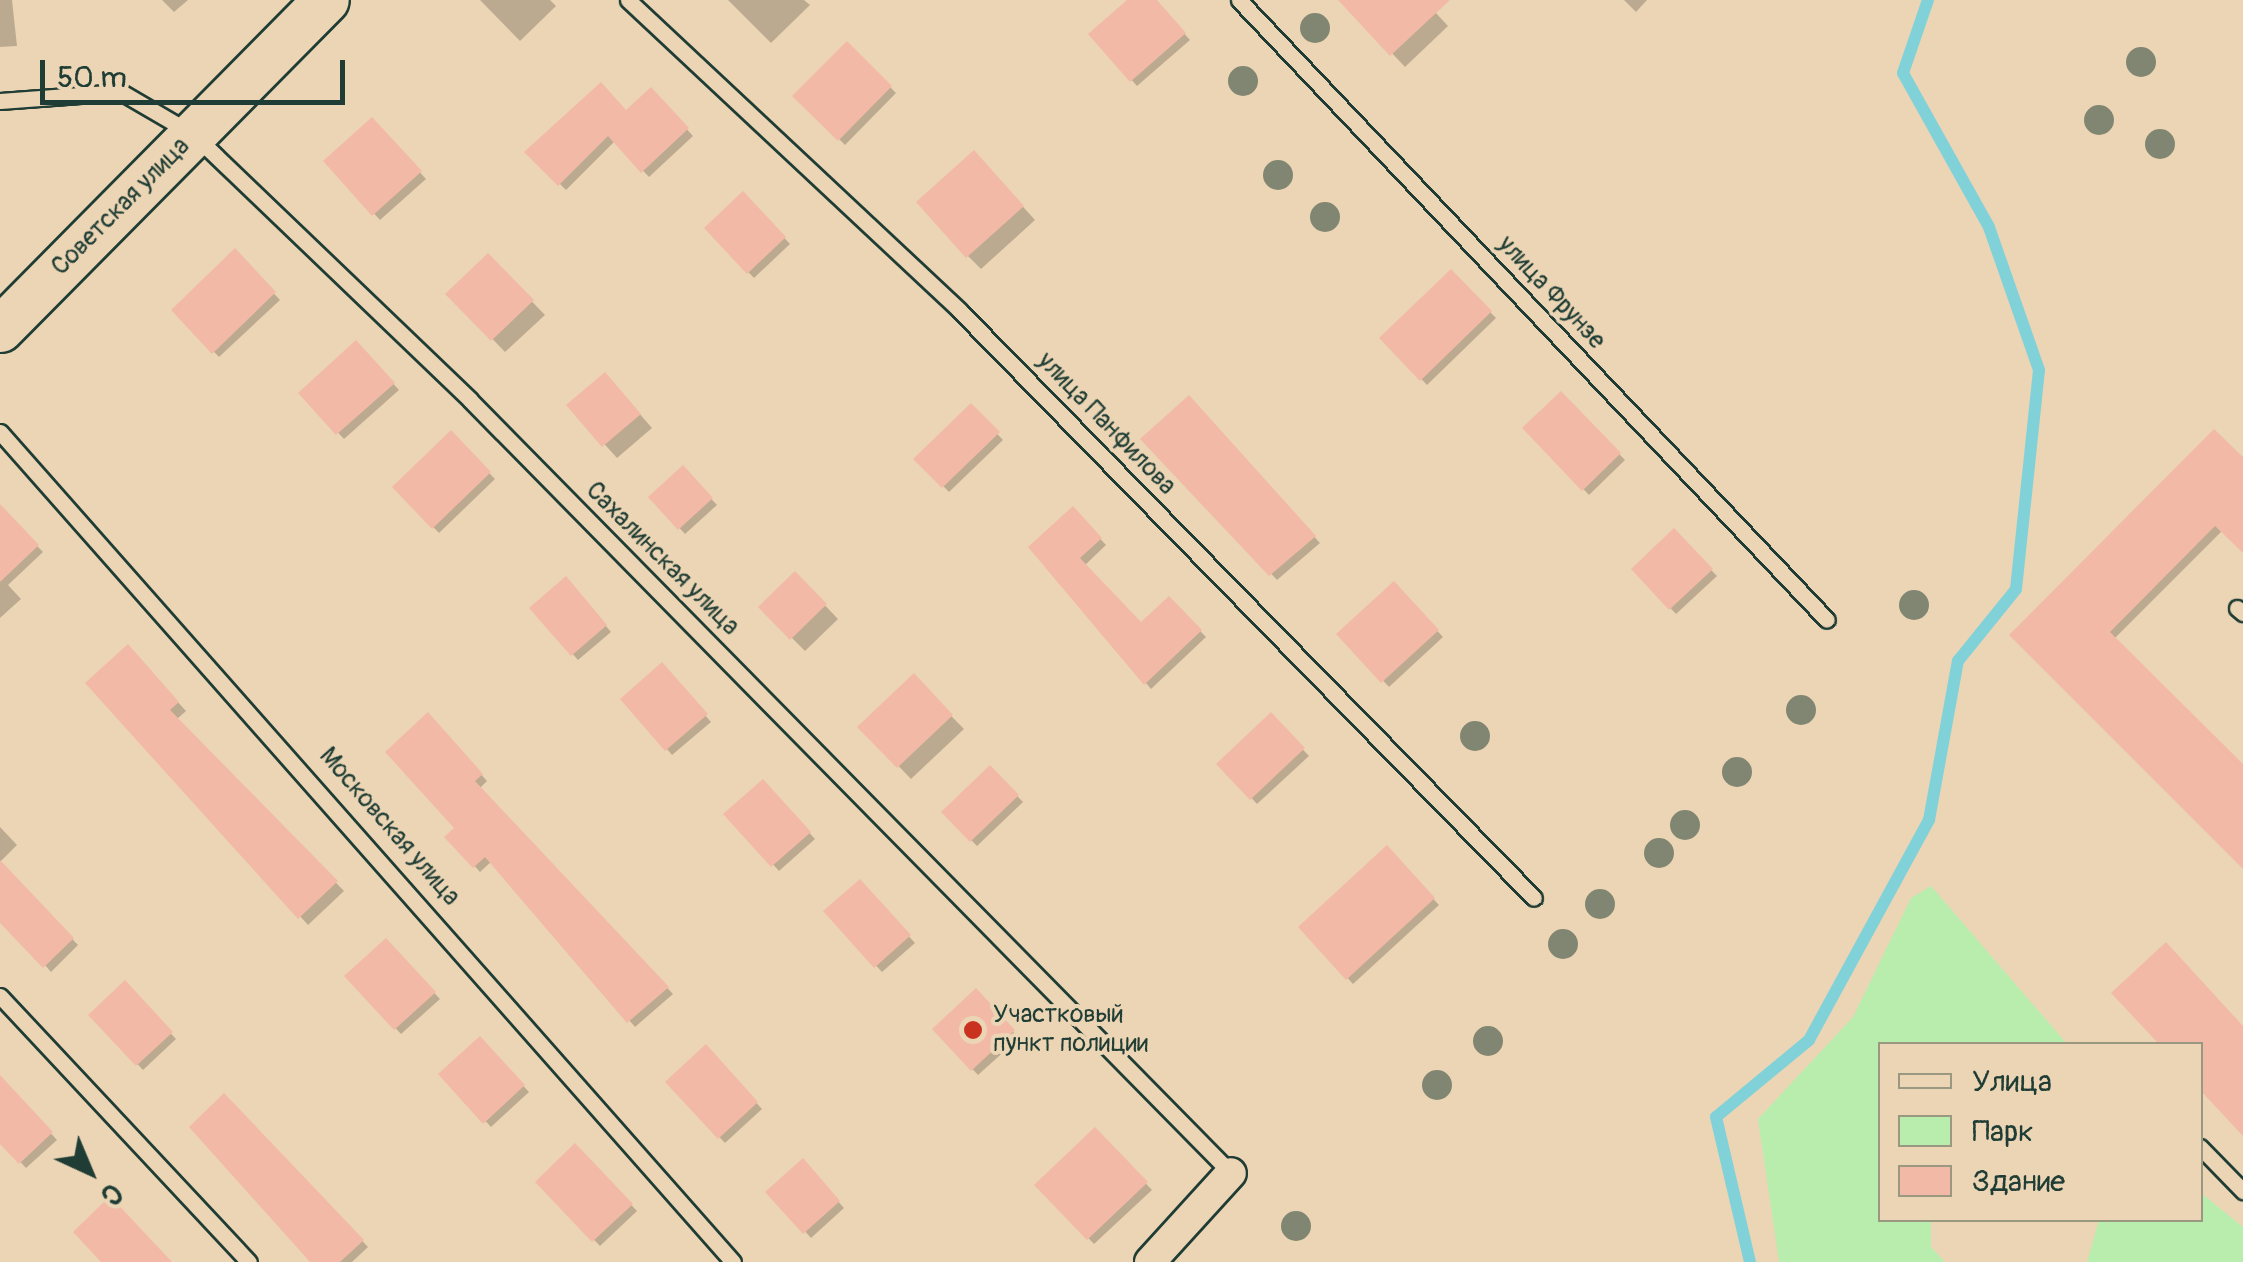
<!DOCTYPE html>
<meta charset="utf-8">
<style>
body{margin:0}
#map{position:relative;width:2243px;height:1262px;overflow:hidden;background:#ecd5b5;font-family:Pangolin,sans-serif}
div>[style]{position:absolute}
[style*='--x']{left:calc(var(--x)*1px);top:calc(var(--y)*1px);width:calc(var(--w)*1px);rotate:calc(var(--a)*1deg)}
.green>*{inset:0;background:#b9edad}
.shadow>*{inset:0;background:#0003}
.stream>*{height:12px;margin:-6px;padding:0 6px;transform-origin:6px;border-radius:6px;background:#81d2d8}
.building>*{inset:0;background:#f1b9a6}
.roads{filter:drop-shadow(2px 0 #1f3d34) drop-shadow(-2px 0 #1f3d34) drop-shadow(0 2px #1f3d34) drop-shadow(0 -2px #1f3d34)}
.lane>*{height:15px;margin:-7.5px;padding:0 7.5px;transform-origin:7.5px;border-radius:7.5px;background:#ecd5b5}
.street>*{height:30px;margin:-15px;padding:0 15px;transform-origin:15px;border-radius:15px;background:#ecd5b5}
.secondary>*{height:45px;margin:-22.5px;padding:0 22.5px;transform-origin:22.5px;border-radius:22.5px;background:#ecd5b5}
.trees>*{width:30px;height:30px;margin:-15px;border-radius:50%;background:#808671}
.dots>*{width:28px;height:28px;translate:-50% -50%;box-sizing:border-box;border:5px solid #ecd5b5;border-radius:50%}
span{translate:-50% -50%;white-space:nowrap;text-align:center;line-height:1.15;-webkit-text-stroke:8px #ecd5b5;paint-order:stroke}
.street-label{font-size:25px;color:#1f3d34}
.poi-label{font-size:25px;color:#1f3d34}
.left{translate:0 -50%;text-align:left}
.legend{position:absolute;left:1878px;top:1042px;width:325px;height:180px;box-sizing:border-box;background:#ecd5b5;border:2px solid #9a9881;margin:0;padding:12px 18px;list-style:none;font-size:30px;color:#1f3d34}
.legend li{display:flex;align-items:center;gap:20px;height:50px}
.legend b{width:50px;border:2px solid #9a9881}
.north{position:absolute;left:40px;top:1122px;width:100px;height:100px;-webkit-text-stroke:8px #ecd5b5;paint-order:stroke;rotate:136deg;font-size:28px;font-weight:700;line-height:40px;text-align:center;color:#1f3d34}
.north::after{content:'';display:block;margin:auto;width:35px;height:45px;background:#1f3d34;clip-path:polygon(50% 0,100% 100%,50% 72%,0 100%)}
.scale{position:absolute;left:40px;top:60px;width:305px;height:45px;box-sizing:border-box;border:5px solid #1f3d34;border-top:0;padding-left:12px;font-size:30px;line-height:35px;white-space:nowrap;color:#1f3d34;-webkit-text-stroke:8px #ecd5b5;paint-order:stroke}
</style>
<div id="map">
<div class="green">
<i style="clip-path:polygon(1931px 886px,2067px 1044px,1880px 1044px,1880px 1220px,1931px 1220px,1931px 1247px,1945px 1262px,1779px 1262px,1758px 1119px,1853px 1017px,1911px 898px)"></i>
<i style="clip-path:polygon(2201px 1193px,2243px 1227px,2243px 1262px,2087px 1262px,2099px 1220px,2200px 1220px)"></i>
</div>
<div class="shadow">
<i style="clip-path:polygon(0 0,12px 0,17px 46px,0 47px)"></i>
<i style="clip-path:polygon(162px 0,188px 0,174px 12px)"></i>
<i style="clip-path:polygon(480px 0,550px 0,556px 6px,520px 41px)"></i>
<i style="clip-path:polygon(728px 0,804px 0,810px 5px,771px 43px)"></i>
<i style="clip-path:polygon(1130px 0,1154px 0,1190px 40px,1137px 86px,1091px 34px)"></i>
<i style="clip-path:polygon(1370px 0,1424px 0,1448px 26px,1405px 67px,1355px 14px)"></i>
<i style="clip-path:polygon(1624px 0,1647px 0,1636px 12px)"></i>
<i style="clip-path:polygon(847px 44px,896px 93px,845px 145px,796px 96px)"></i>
<i style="clip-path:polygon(651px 90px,693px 136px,649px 177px,615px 141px,566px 190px,528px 152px,626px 113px)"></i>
<i style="clip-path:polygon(372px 120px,426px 179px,380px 220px,326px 161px)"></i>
<i style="clip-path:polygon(986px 166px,1035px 220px,981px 269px,968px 256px)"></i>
<i style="clip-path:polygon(743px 194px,790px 244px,754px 278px,707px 229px)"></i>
<i style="clip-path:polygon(235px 252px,280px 300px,219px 357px,174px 310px)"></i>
<i style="clip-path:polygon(488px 256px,545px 315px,505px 352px,449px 294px)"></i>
<i style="clip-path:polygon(1451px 272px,1496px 318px,1427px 385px,1383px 338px)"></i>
<i style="clip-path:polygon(356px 343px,399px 390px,344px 439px,301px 393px)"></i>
<i style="clip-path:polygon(617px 388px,652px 428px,617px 458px,570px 406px)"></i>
<i style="clip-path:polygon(1561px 394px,1625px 460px,1589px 495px,1526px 428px)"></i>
<i style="clip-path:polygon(1188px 398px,1320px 543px,1277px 580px,1144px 439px)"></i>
<i style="clip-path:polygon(971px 406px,1003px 440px,949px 492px,917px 459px)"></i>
<i style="clip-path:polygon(451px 434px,495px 479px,439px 533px,395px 487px)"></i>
<i style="clip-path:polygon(2243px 461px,2243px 550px,2223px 530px,2113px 640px,2243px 767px,2243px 865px,2012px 635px)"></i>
<i style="clip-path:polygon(682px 468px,717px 505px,685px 534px,651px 497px)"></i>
<i style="clip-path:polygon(0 508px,43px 552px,8px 585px,21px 599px,0 618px)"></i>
<i style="clip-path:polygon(1073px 510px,1106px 545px,1084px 566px,1141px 626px,1169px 599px,1206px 637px,1151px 689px,1032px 548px)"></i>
<i style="clip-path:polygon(1674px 532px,1717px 576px,1676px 614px,1634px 569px)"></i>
<i style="clip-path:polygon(795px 574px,838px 619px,805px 651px,761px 607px)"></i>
<i style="clip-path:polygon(1394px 584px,1443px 637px,1389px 687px,1339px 634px)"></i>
<i style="clip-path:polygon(571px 585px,611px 632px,578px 660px,532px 608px)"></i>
<i style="clip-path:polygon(136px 656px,186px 711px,177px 719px,344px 891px,308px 925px,88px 683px)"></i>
<i style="clip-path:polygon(667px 671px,711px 722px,672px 755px,667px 749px)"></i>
<i style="clip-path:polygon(913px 677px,964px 729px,911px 779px,861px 727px)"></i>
<i style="clip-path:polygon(428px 716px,487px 781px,479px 789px,673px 994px,635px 1027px,492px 861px,480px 872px,448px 837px,457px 829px)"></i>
<i style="clip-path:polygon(1271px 716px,1309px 756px,1257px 804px,1220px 764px)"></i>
<i style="clip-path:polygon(990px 768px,1023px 802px,977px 846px,944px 812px)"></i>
<i style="clip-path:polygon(763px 782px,815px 839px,779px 871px,727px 814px)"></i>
<i style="clip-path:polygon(0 827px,17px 845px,0 862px)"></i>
<i style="clip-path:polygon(1387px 849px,1439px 905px,1353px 984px,1301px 927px)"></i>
<i style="clip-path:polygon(0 864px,78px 945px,51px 972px,0 914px)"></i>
<i style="clip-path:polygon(859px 882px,915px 943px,882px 972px,826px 912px)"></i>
<i style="clip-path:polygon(386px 941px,440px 999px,401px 1034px,347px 976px)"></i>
<i style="clip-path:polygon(125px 984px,176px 1039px,143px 1070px,92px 1015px)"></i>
<i style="clip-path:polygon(976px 992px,1019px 1038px,978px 1075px,935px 1029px)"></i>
<i style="clip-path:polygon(480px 1039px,529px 1092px,491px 1127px,442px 1074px)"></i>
<i style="clip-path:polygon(706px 1048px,762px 1109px,725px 1143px,668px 1082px)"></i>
<i style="clip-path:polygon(8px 1087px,57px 1140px,26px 1168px,0 1140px,0 1095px)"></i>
<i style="clip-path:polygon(224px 1096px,368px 1247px,352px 1262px,314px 1262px)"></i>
<i style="clip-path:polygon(1095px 1130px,1152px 1190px,1094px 1244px,1038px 1185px)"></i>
<i style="clip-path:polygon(575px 1146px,637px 1211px,600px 1246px,538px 1182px)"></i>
<i style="clip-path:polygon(803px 1162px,844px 1208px,811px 1238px,769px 1192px)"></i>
</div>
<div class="stream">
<i style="--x:1750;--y:1262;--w:149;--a:-103.2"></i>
<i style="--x:1716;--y:1117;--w:121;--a:-39.6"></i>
<i style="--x:1809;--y:1040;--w:251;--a:-61.4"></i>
<i style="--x:1929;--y:820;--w:162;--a:-79.7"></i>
<i style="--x:1958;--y:661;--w:92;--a:-51.1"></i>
<i style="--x:2016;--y:589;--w:220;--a:-84"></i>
<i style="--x:2039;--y:370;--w:151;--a:-109.3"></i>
<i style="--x:1989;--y:227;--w:176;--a:-119.2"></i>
<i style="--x:1903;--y:73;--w:77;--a:-71.1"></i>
</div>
<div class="building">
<i style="clip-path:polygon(1127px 0,1157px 0,1186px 33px,1130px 82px,1088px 34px)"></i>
<i style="clip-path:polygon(1338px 0,1450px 0,1390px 56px)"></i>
<i style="clip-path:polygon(847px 41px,892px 86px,838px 141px,792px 96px)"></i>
<i style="clip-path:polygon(601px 82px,626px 110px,651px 87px,689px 128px,641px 173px,608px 136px,558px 186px,524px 152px)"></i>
<i style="clip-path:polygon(372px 117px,422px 171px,372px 216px,323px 161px)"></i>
<i style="clip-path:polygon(974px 150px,1024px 206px,966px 258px,916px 202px)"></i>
<i style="clip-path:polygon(743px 191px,786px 237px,747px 274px,704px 228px)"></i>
<i style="clip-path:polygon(235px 248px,276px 292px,212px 354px,171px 310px)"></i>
<i style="clip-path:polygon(488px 253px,534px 300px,491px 341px,445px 294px)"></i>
<i style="clip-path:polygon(1451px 269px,1492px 311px,1420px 381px,1379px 338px)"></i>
<i style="clip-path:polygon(356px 340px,395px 383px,336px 435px,298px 393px)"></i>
<i style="clip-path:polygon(605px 372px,641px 414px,602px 447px,566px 405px)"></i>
<i style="clip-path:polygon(1561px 391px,1621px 453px,1582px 491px,1522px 428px)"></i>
<i style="clip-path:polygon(1189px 395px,1316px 536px,1269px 576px,1140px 439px)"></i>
<i style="clip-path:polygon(971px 403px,1000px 432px,942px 488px,913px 459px)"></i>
<i style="clip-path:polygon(2214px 429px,2243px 457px,2243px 553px,2215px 526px,2110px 632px,2243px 764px,2243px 869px,2009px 635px)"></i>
<i style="clip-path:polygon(451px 430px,491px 472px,432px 529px,392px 487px)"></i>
<i style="clip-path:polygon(683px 465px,713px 498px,678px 530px,648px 497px)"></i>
<i style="clip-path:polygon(0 504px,39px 545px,0 582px)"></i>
<i style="clip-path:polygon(1073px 506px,1102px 538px,1080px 558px,1141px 622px,1169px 596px,1202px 630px,1144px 685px,1028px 547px)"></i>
<i style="clip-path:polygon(1674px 528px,1713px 569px,1669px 610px,1631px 569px)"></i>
<i style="clip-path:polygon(795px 571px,827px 604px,790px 640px,758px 607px)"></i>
<i style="clip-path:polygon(566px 576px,607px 625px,571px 656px,529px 608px)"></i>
<i style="clip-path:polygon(1394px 581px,1439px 630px,1381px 683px,1336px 634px)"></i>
<i style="clip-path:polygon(128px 644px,179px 702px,170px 710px,338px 881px,298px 919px,85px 683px)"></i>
<i style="clip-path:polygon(662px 662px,708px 714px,665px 751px,620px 699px)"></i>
<i style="clip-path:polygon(914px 673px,953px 715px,897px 768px,857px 727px)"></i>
<i style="clip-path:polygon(428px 712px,483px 774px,475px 781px,669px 987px,627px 1023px,485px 857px,473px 868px,444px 837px,454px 828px,385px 752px)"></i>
<i style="clip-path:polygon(1271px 712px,1305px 748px,1250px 800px,1216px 764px)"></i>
<i style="clip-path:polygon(990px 765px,1019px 795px,970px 842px,941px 812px)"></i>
<i style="clip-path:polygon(763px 779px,811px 832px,771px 867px,723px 814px)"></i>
<i style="clip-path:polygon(1387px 845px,1435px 898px,1346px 980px,1298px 927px)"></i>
<i style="clip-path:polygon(0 860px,74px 938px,43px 968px,0 923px)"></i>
<i style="clip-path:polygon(860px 879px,911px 935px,874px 968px,823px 911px)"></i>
<i style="clip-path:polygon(386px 938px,436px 992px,394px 1030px,344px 976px)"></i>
<i style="clip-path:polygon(2166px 942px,2243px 1026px,2243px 1136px,2200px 1090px,2200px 1044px,2159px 1044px,2111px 993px)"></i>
<i style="clip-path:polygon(125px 980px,173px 1032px,136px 1066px,88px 1015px)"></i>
<i style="clip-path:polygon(976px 988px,1015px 1030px,971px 1071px,932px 1029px)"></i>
<i style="clip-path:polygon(480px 1036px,525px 1085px,483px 1124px,438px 1074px)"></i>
<i style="clip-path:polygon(706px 1044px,758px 1102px,718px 1139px,665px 1082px)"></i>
<i style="clip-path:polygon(0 1075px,53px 1132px,19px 1164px,0 1144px)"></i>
<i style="clip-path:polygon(224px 1093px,364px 1240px,340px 1262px,310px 1262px,189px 1127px)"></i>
<i style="clip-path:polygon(1095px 1127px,1148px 1182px,1087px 1240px,1034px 1185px)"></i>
<i style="clip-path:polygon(575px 1143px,633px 1204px,592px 1242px,535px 1182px)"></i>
<i style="clip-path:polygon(803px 1158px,840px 1201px,803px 1234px,765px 1192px)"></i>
<i style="clip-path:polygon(110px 1196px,172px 1262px,101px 1262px,73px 1232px)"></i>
</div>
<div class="roads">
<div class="lane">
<i style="--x:628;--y:0;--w:453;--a:43.1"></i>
<i style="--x:959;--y:310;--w:822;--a:45.64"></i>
<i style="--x:1239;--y:0;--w:854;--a:46.52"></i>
<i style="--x:0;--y:101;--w:121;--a:-4.3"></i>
<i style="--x:121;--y:92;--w:83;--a:30.3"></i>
<i style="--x:193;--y:134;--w:384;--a:43.8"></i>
<i style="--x:470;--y:400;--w:1085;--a:45.45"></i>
<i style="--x:0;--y:432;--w:1107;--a:48.55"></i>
<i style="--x:2237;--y:608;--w:8;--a:40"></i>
<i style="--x:0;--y:996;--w:364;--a:46.9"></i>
<i style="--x:2200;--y:1147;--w:62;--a:45.7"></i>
</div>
<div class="street">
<i style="--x:1150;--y:1262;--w:120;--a:-47.7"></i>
</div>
<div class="secondary">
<i style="--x:0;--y:329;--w:463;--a:-45.3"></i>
</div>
</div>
<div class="trees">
<i style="left:1315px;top:28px"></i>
<i style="left:2141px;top:62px"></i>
<i style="left:1243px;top:81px"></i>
<i style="left:2099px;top:120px"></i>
<i style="left:2160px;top:144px"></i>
<i style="left:1278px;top:175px"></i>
<i style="left:1325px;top:217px"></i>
<i style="left:1914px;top:605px"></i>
<i style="left:1801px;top:710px"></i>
<i style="left:1475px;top:736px"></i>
<i style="left:1737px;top:772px"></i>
<i style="left:1685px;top:825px"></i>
<i style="left:1659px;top:853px"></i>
<i style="left:1600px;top:904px"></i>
<i style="left:1563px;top:944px"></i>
<i style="left:1488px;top:1041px"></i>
<i style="left:1437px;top:1085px"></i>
<i style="left:1296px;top:1226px"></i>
</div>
<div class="dots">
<i style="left:973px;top:1030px;background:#c8321e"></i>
</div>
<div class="street-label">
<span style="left:121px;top:207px;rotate:-45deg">Советская улица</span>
<span style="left:1551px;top:293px;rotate:47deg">улица Фрунзе</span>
<span style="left:1106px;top:424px;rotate:46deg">улица Панфилова</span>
<span style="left:662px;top:559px;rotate:45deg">Сахалинская улица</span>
<span style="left:389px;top:827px;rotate:49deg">Московская улица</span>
</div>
<div class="poi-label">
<span class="left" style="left:993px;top:1030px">Участковый<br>пункт полиции</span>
</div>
<ul class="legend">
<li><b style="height:12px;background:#ecd5b5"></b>Улица</li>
<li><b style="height:28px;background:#b9edad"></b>Парк</li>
<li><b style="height:28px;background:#f1b9a6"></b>Здание</li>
</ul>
<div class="north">С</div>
<div class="scale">50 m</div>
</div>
